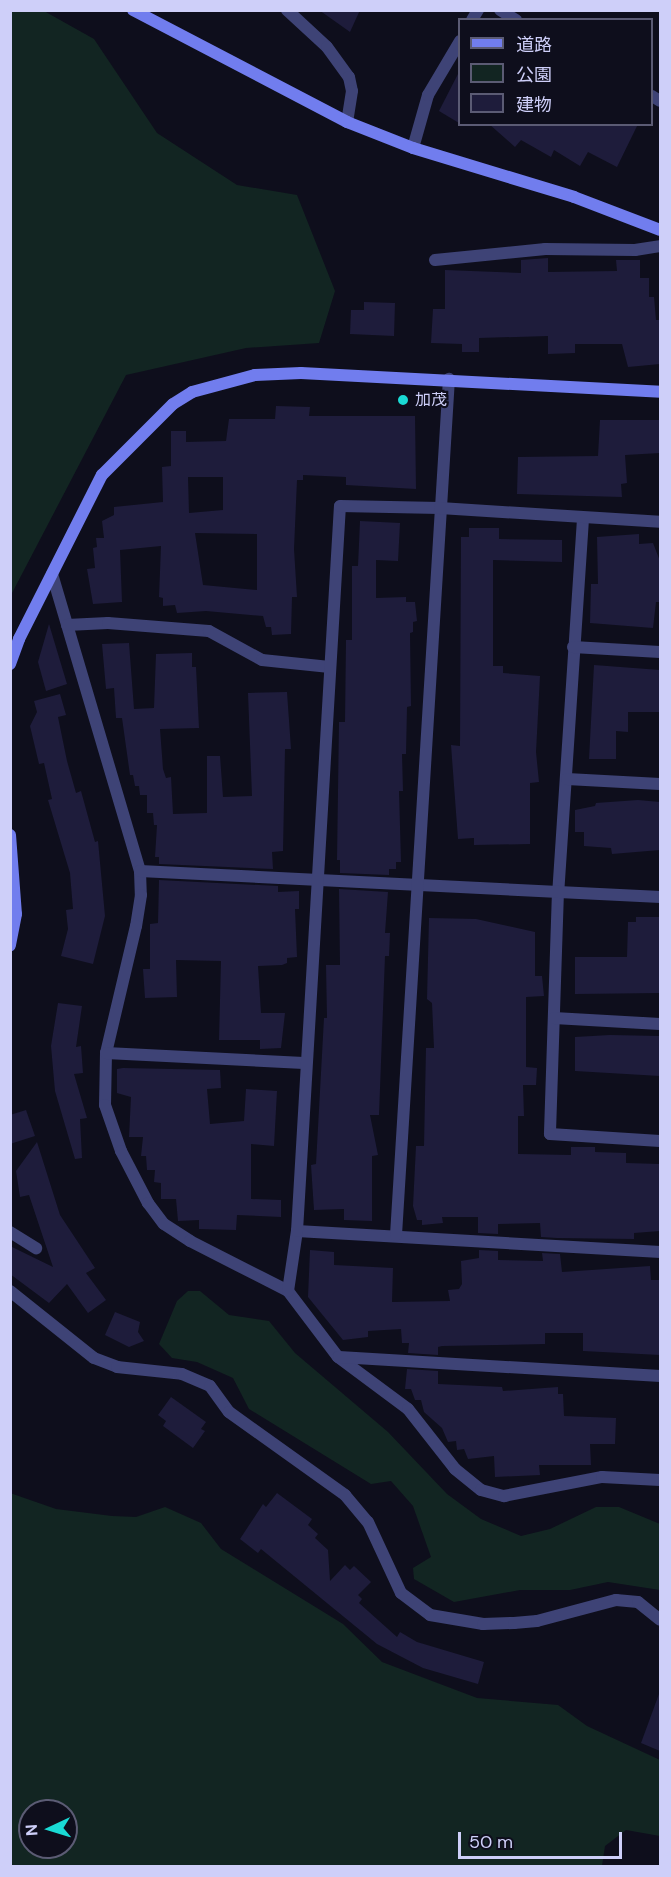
<!DOCTYPE html>
<meta charset="utf-8">
<style>
body{margin:0}
#map{position:relative;width:671px;height:1877px;overflow:hidden;background:#0e0e1c;font-family:"DM Sans","Noto Sans JP",sans-serif}
div>[style]{position:absolute}
[style*='--x']{left:calc(var(--x)*1px);top:calc(var(--y)*1px);width:calc(var(--w)*1px);rotate:calc(var(--a)*1deg)}
.green>*{inset:0;background:#122522}
.building>*{inset:0;background:#1e1c3b}
.street>*{height:12px;margin:-6px;padding:0 6px;transform-origin:6px;border-radius:6px;background:#3e4376}
.secondary>*{height:12px;margin:-6px;padding:0 6px;transform-origin:6px;border-radius:6px;background:#717dee}
.dots>*{width:16px;height:16px;translate:-50% -50%;box-sizing:border-box;border:3px solid #0e0e1c;border-radius:50%}
span{translate:-50% -50%;white-space:nowrap;text-align:center;line-height:1.15;-webkit-text-stroke:4.5px #0e0e1c;paint-order:stroke}
.poi-label{font-size:16px;color:#cecff9}
.left{translate:0 -50%;text-align:left}
.frame{position:absolute;inset:0;border:12px solid #cecff9;pointer-events:none}
.legend{position:absolute;left:458px;top:18px;width:195px;height:108px;box-sizing:border-box;background:#0e0e1c;border:2px solid #5b5b74;margin:0;padding:8px 10px;list-style:none;font-size:18px;color:#cecff9}
.legend li{display:flex;align-items:center;gap:12px;height:30px}
.legend b{width:30px;border:2px solid #5b5b74}
.north{position:absolute;left:18px;top:1799px;width:60px;height:60px;box-sizing:border-box;background:#0e0e1c;border:2px solid #5b5b74;border-radius:50%;rotate:266deg;font-size:16px;font-weight:700;line-height:24px;text-align:center;color:#cecff9}
.north::after{content:'';display:block;margin:auto;width:21px;height:27px;background:#1adad5;clip-path:polygon(50% 0,100% 100%,50% 72%,0 100%)}
.scale{position:absolute;left:458px;top:1832px;width:164px;height:27px;box-sizing:border-box;border:3px solid #cecff9;border-top:0;padding-left:8px;font-size:18px;line-height:21px;white-space:nowrap;color:#cecff9;-webkit-text-stroke:4px #0e0e1c;paint-order:stroke}
</style>
<div id="map">
<div class="green">
<i style="clip-path:polygon(11px 10px,44px 11px,94px 39px,157px 133px,237px 185px,297px 195px,335px 291px,319px 343px,246px 348px,126px 375px,11px 595px)"></i>
<i style="clip-path:polygon(188px 1291px,200px 1291px,229px 1315px,269px 1321px,295px 1353px,388px 1432px,447px 1494px,481px 1519px,521px 1536px,550px 1529px,596px 1507px,619px 1507px,660px 1524px,660px 1590px,608px 1582px,570px 1590px,520px 1590px,454px 1602px,414px 1579px,413px 1568px,431px 1557px,413px 1506px,391px 1481px,371px 1484px,249px 1409px,233px 1378px,197px 1362px,172px 1358px,159px 1344px,177px 1301px)"></i>
<i style="clip-path:polygon(evenodd,10px 1493px,56px 1509px,112px 1516px,136px 1517px,165px 1507px,201px 1523px,221px 1549px,343px 1624px,382px 1662px,477px 1698px,558px 1705px,587px 1726px,660px 1760px,660px 1836px,626px 1830px,605px 1846px,602px 1866px,11px 1866px,10px 1493px,30px 1811px,66px 1811px,66px 1847px,30px 1847px,30px 1811px)"></i>
</div>
<div class="building">
<i style="clip-path:polygon(319px 10px,360px 10px,350px 32px)"></i>
<i style="clip-path:polygon(459px 72px,459px 123px,439px 111px)"></i>
<i style="clip-path:polygon(489px 124px,638px 124px,617px 167px,588px 152px,580px 166px,554px 150px,551px 157px,521px 140px,515px 147px)"></i>
<i style="clip-path:polygon(548px 258px,548px 272px,617px 271px,616px 260px,640px 260px,640px 278px,649px 278px,649px 297px,654px 297px,656px 320px,660px 320px,660px 364px,628px 367px,622px 344px,575px 344px,575px 353px,548px 354px,548px 336px,479px 338px,479px 352px,462px 352px,462px 344px,431px 343px,433px 309px,445px 309px,445px 270px,521px 273px,521px 260px)"></i>
<i style="clip-path:polygon(364px 302px,395px 303px,394px 336px,350px 334px,351px 310px,364px 310px)"></i>
<i style="clip-path:polygon(evenodd,276px 406px,310px 407px,309px 416px,415px 416px,416px 489px,346px 485px,346px 477px,303px 475px,303px 480px,297px 480px,294px 549px,297px 597px,292px 597px,291px 634px,272px 635px,271px 627px,266px 627px,263px 616px,206px 611px,177px 613px,175px 605px,163px 606px,163px 598px,159px 597px,161px 546px,120px 550px,122px 602px,93px 604px,87px 569px,95px 568px,93px 548px,97px 547px,96px 538px,104px 538px,102px 521px,114px 515px,114px 507px,163px 502px,162px 467px,171px 466px,171px 431px,186px 431px,186px 442px,226px 441px,229px 419px,275px 419px,276px 406px,188px 477px,223px 477px,223px 510px,189px 513px,188px 477px,276px 406px,195px 533px,257px 534px,257px 590px,203px 585px,195px 533px)"></i>
<i style="clip-path:polygon(600px 420px,660px 420px,660px 453px,625px 455px,627px 483px,621px 484px,622px 497px,517px 494px,518px 457px,598px 456px)"></i>
<i style="clip-path:polygon(360px 521px,400px 523px,398px 561px,376px 560px,376px 598px,406px 597px,406px 602px,415px 602px,417px 621px,413px 622px,413px 632px,410px 633px,411px 706px,407px 707px,406px 754px,402px 754px,403px 791px,399px 791px,401px 862px,396px 862px,396px 869px,389px 869px,389px 875px,340px 873px,340px 860px,337px 860px,339px 722px,345px 722px,346px 640px,352px 640px,352px 566px,358px 566px)"></i>
<i style="clip-path:polygon(469px 528px,499px 528px,499px 539px,562px 540px,562px 562px,493px 560px,493px 666px,503px 666px,503px 673px,540px 676px,536px 752px,539px 782px,530px 783px,530px 844px,474px 845px,474px 838px,458px 839px,451px 745px,460px 746px,461px 537px,469px 537px)"></i>
<i style="clip-path:polygon(639px 534px,639px 544px,653px 543px,660px 561px,660px 602px,656px 602px,653px 628px,590px 623px,591px 584px,598px 584px,597px 537px)"></i>
<i style="clip-path:polygon(49px 624px,67px 684px,46px 691px,38px 662px)"></i>
<i style="clip-path:polygon(129px 643px,134px 709px,154px 708px,156px 654px,192px 653px,192px 667px,196px 667px,199px 728px,160px 729px,163px 769px,166px 778px,171px 777px,173px 814px,207px 813px,207px 756px,220px 756px,223px 797px,252px 796px,248px 693px,287px 692px,291px 749px,285px 749px,283px 851px,272px 852px,273px 869px,159px 864px,159px 857px,155px 857px,157px 825px,154px 825px,153px 813px,147px 813px,147px 795px,140px 795px,139px 786px,135px 786px,133px 775px,130px 775px,122px 718px,116px 718px,114px 688px,106px 689px,102px 644px)"></i>
<i style="clip-path:polygon(594px 665px,660px 670px,660px 712px,628px 712px,628px 732px,616px 731px,616px 759px,589px 759px)"></i>
<i style="clip-path:polygon(60px 694px,66px 715px,58px 717px,59px 722px,67px 761px,76px 793px,81px 791px,95px 842px,98px 841px,105px 916px,93px 964px,61px 956px,68px 929px,66px 910px,73px 909px,70px 873px,48px 800px,52px 799px,44px 763px,39px 764px,30px 726px,37px 712px,34px 701px)"></i>
<i style="clip-path:polygon(638px 800px,660px 802px,660px 850px,612px 854px,611px 848px,584px 846px,584px 832px,575px 832px,575px 810px,595px 806px,596px 803px)"></i>
<i style="clip-path:polygon(159px 880px,278px 886px,278px 892px,299px 891px,299px 909px,295px 909px,297px 957px,287px 958px,287px 963px,282px 965px,258px 966px,261px 1013px,285px 1013px,281px 1048px,260px 1049px,260px 1040px,219px 1040px,221px 961px,176px 960px,177px 997px,145px 998px,143px 969px,150px 969px,150px 924px,158px 923px)"></i>
<i style="clip-path:polygon(339px 889px,388px 892px,385px 933px,390px 933px,389px 956px,385px 956px,379px 1115px,370px 1115px,378px 1155px,372px 1156px,372px 1221px,344px 1220px,344px 1209px,314px 1210px,311px 1165px,316px 1164px,324px 1018px,327px 1018px,326px 965px,340px 965px)"></i>
<i style="clip-path:polygon(636px 917px,660px 917px,660px 993px,575px 994px,575px 957px,627px 957px,628px 922px,636px 922px)"></i>
<i style="clip-path:polygon(429px 918px,476px 919px,535px 932px,535px 976px,542px 976px,544px 996px,526px 997px,526px 1067px,537px 1068px,536px 1085px,523px 1085px,524px 1116px,518px 1116px,518px 1154px,571px 1155px,571px 1147px,595px 1147px,595px 1152px,626px 1153px,626px 1163px,660px 1164px,660px 1231px,634px 1233px,634px 1239px,557px 1238px,541px 1237px,540px 1223px,498px 1224px,498px 1234px,478px 1233px,478px 1217px,442px 1217px,443px 1223px,422px 1225px,422px 1220px,417px 1220px,413px 1206px,416px 1146px,424px 1146px,426px 1048px,434px 1048px,432px 1003px,427px 999px)"></i>
<i style="clip-path:polygon(58px 1003px,82px 1006px,76px 1047px,81px 1046px,83px 1073px,74px 1074px,87px 1118px,80px 1119px,82px 1158px,75px 1159px,55px 1091px,51px 1046px)"></i>
<i style="clip-path:polygon(610px 1035px,659px 1036px,660px 1076px,575px 1071px,575px 1037px)"></i>
<i style="clip-path:polygon(123px 1068px,220px 1070px,221px 1088px,207px 1089px,210px 1124px,244px 1121px,246px 1089px,277px 1091px,274px 1146px,251px 1144px,251px 1199px,281px 1200px,281px 1217px,237px 1215px,236px 1230px,199px 1229px,199px 1220px,178px 1221px,176px 1199px,161px 1199px,161px 1183px,154px 1182px,155px 1170px,147px 1170px,146px 1156px,141px 1156px,143px 1137px,129px 1137px,131px 1097px,117px 1093px,117px 1069px)"></i>
<i style="clip-path:polygon(26px 1110px,35px 1136px,10px 1144px,10px 1115px)"></i>
<i style="clip-path:polygon(37px 1142px,60px 1215px,95px 1268px,86px 1273px,106px 1300px,88px 1313px,67px 1284px,49px 1303px,10px 1274px,10px 1246px,53px 1267px,29px 1195px,20px 1197px,16px 1171px)"></i>
<i style="clip-path:polygon(310px 1250px,334px 1252px,334px 1265px,393px 1268px,392px 1302px,450px 1301px,448px 1290px,459px 1289px,462px 1284px,461px 1261px,479px 1258px,479px 1250px,498px 1251px,498px 1260px,543px 1261px,542px 1253px,560px 1254px,562px 1272px,650px 1266px,651px 1280px,659px 1280px,660px 1289px,660px 1355px,583px 1351px,583px 1333px,545px 1333px,545px 1344px,442px 1346px,438px 1347px,438px 1355px,408px 1353px,409px 1343px,402px 1343px,401px 1329px,368px 1331px,368px 1337px,343px 1340px,308px 1297px)"></i>
<i style="clip-path:polygon(115px 1312px,140px 1322px,138px 1332px,144px 1341px,129px 1347px,105px 1335px)"></i>
<i style="clip-path:polygon(407px 1369px,438px 1371px,438px 1384px,502px 1387px,503px 1391px,558px 1387px,558px 1394px,563px 1394px,564px 1416px,616px 1418px,615px 1444px,590px 1444px,591px 1465px,539px 1465px,540px 1475px,495px 1477px,494px 1456px,468px 1459px,464px 1449px,457px 1450px,456px 1441px,448px 1442px,442px 1428px,424px 1412px,421px 1400px,415px 1400px,411px 1389px,405px 1389px)"></i>
<i style="clip-path:polygon(171px 1397px,206px 1422px,201px 1429px,205px 1431px,193px 1448px,163px 1426px,166px 1421px,158px 1415px)"></i>
<i style="clip-path:polygon(277px 1493px,312px 1519px,308px 1525px,318px 1534px,315px 1538px,328px 1550px,330px 1581px,345px 1565px,350px 1570px,354px 1566px,371px 1582px,358px 1595px,362px 1599px,359px 1603px,397px 1637px,400px 1632px,417px 1642px,484px 1662px,478px 1684px,423px 1668px,377px 1644px,261px 1549px,258px 1553px,240px 1539px,263px 1504px,266px 1507px)"></i>
<i style="clip-path:polygon(659px 1694px,660px 1695px,660px 1751px,641px 1743px)"></i>
</div>
<div class="street">
<i style="--x:287;--y:10;--w:54;--a:42.8"></i>
<i style="--x:327;--y:47;--w:37;--a:54"></i>
<i style="--x:349;--y:77;--w:14;--a:78"></i>
<i style="--x:352;--y:91;--w:31;--a:99"></i>
<i style="--x:500;--y:10;--w:19;--a:32"></i>
<i style="--x:472;--y:20;--w:12;--a:-59"></i>
<i style="--x:652;--y:96;--w:9;--a:32"></i>
<i style="--x:413;--y:148;--w:55;--a:-74.2"></i>
<i style="--x:428;--y:95;--w:63;--a:-59.3"></i>
<i style="--x:435;--y:260;--w:111;--a:-5.7"></i>
<i style="--x:545;--y:249;--w:90;--a:0.6"></i>
<i style="--x:635;--y:250;--w:25;--a:-9"></i>
<i style="--x:583;--y:519;--w:373;--a:93.8"></i>
<i style="--x:558;--y:891;--w:243;--a:91.9"></i>
<i style="--x:550;--y:1134;--w:110;--a:3.6"></i>
<i style="--x:52;--y:574;--w:310;--a:73.5"></i>
<i style="--x:140;--y:871;--w:24;--a:88"></i>
<i style="--x:141;--y:895;--w:31;--a:99"></i>
<i style="--x:136;--y:926;--w:130;--a:103.3"></i>
<i style="--x:106;--y:1053;--w:52;--a:91.1"></i>
<i style="--x:105;--y:1105;--w:49;--a:70.8"></i>
<i style="--x:121;--y:1151;--w:59;--a:62.6"></i>
<i style="--x:148;--y:1203;--w:26;--a:53"></i>
<i style="--x:164;--y:1224;--w:31;--a:33"></i>
<i style="--x:190;--y:1241;--w:110;--a:27"></i>
<i style="--x:288;--y:1291;--w:83;--a:52.9"></i>
<i style="--x:338;--y:1357;--w:87;--a:36.6"></i>
<i style="--x:408;--y:1409;--w:76;--a:51.9"></i>
<i style="--x:455;--y:1469;--w:33;--a:39"></i>
<i style="--x:481;--y:1490;--w:24;--a:15"></i>
<i style="--x:504;--y:1496;--w:100;--a:-11"></i>
<i style="--x:602;--y:1477;--w:58;--a:3"></i>
<i style="--x:67;--y:625;--w:41;--a:-2.8"></i>
<i style="--x:108;--y:623;--w:101;--a:4.5"></i>
<i style="--x:209;--y:631;--w:60;--a:28.7"></i>
<i style="--x:262;--y:660;--w:68;--a:5.9"></i>
<i style="--x:573;--y:647;--w:87;--a:3.3"></i>
<i style="--x:567;--y:779;--w:93;--a:3.1"></i>
<i style="--x:140;--y:871;--w:521;--a:2.86"></i>
<i style="--x:554;--y:1018;--w:106;--a:3.2"></i>
<i style="--x:106;--y:1053;--w:198;--a:2.9"></i>
<i style="--x:297;--y:1231;--w:364;--a:3.3"></i>
<i style="--x:10;--y:1232;--w:31;--a:32"></i>
<i style="--x:396;--y:1235;--w:858;--a:-86.46"></i>
<i style="--x:10;--y:1291;--w:107;--a:38.6"></i>
<i style="--x:94;--y:1358;--w:25;--a:21"></i>
<i style="--x:117;--y:1367;--w:65;--a:6.1"></i>
<i style="--x:182;--y:1374;--w:30;--a:23"></i>
<i style="--x:210;--y:1386;--w:32;--a:54"></i>
<i style="--x:229;--y:1412;--w:143;--a:35.6"></i>
<i style="--x:345;--y:1495;--w:35;--a:50"></i>
<i style="--x:368;--y:1522;--w:78;--a:65.1"></i>
<i style="--x:401;--y:1593;--w:36;--a:37"></i>
<i style="--x:430;--y:1615;--w:54;--a:9.6"></i>
<i style="--x:483;--y:1624;--w:31;--a:-2"></i>
<i style="--x:514;--y:1623;--w:23;--a:-5"></i>
<i style="--x:537;--y:1621;--w:82;--a:-14.9"></i>
<i style="--x:616;--y:1600;--w:22;--a:5"></i>
<i style="--x:638;--y:1602;--w:28;--a:39"></i>
<i style="--x:288;--y:1291;--w:61;--a:-81.5"></i>
<i style="--x:297;--y:1231;--w:726;--a:-86.61"></i>
<i style="--x:340;--y:506;--w:100;--a:1.1"></i>
<i style="--x:440;--y:508;--w:220;--a:3.6"></i>
<i style="--x:339;--y:1357;--w:322;--a:3.4"></i>
</div>
<div class="secondary">
<i style="--x:133;--y:10;--w:242;--a:27.6"></i>
<i style="--x:347;--y:122;--w:71;--a:21.5"></i>
<i style="--x:413;--y:148;--w:168;--a:16.9"></i>
<i style="--x:574;--y:197;--w:92;--a:21"></i>
<i style="--x:10;--y:664;--w:27;--a:-70"></i>
<i style="--x:19;--y:639;--w:184;--a:-63.2"></i>
<i style="--x:102;--y:475;--w:100;--a:-45"></i>
<i style="--x:173;--y:404;--w:22;--a:-32"></i>
<i style="--x:192;--y:392;--w:65;--a:-15.1"></i>
<i style="--x:255;--y:375;--w:46;--a:-2.5"></i>
<i style="--x:301;--y:373;--w:360;--a:3"></i>
<i style="--x:10;--y:835;--w:79;--a:85.7"></i>
<i style="--x:16;--y:914;--w:32;--a:101"></i>
</div>
<div class="dots">
<i style="left:403px;top:400px;background:#1adad5"></i>
</div>
<div class="poi-label">
<span class="left" style="left:415px;top:400px">加茂</span>
</div>
<div class="frame"></div>
<ul class="legend">
<li><b style="height:8px;background:#717dee"></b>道路</li>
<li><b style="height:16px;background:#122522"></b>公園</li>
<li><b style="height:16px;background:#1e1c3b"></b>建物</li>
</ul>
<div class="north">N</div>
<div class="scale">50 m</div>
</div>
